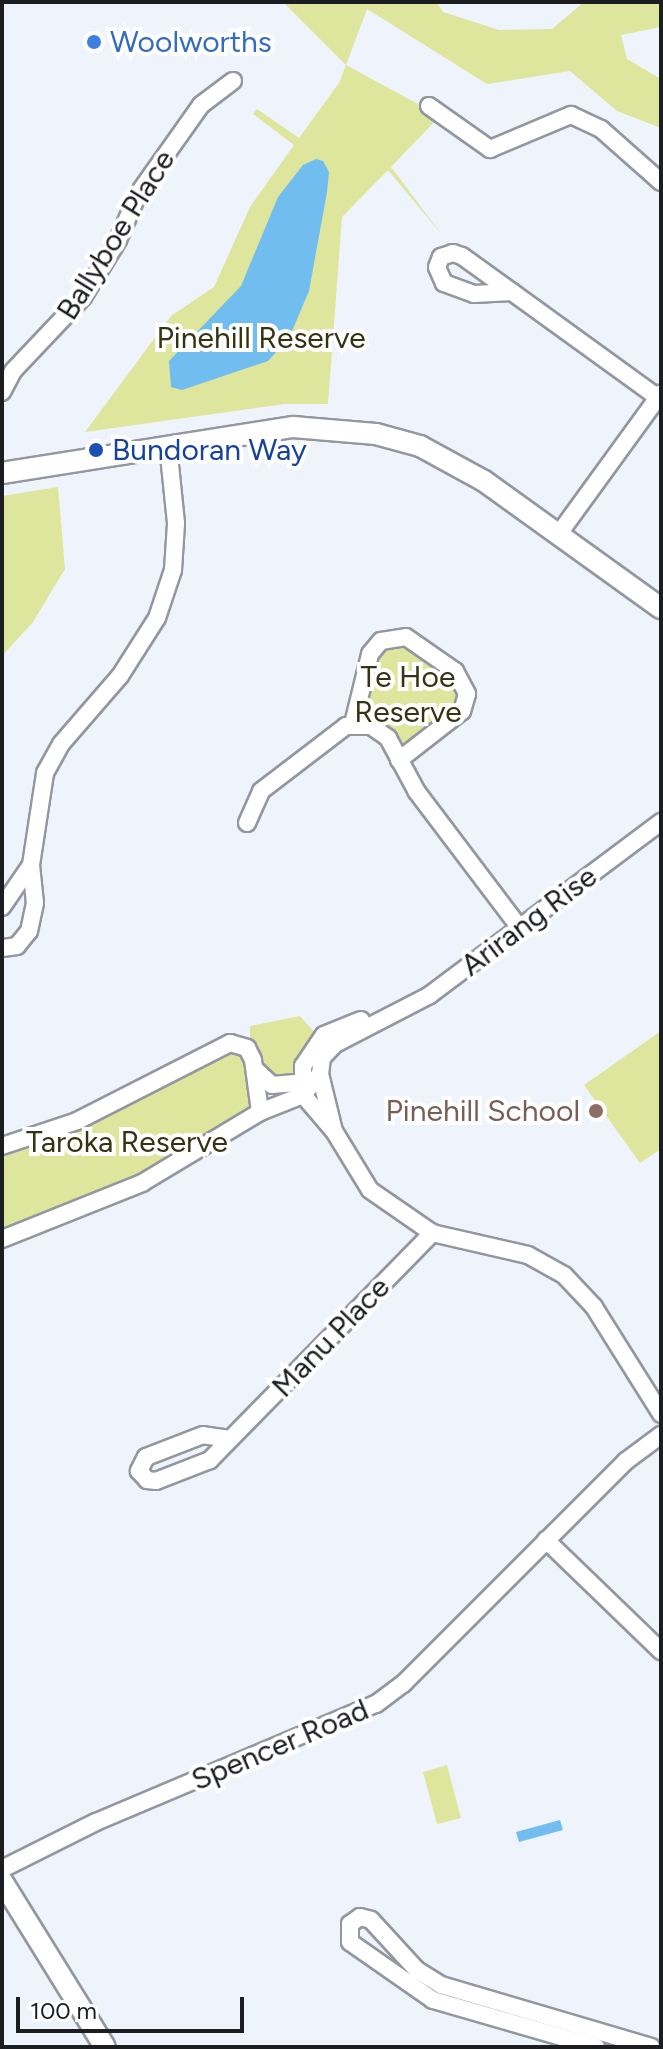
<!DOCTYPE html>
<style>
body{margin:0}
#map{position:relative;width:663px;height:2049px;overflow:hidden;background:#eff4fc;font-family:Figtree,sans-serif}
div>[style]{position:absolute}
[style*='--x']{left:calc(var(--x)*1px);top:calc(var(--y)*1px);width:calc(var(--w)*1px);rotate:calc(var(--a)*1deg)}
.green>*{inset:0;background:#dee59d}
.water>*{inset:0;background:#72bdef}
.roads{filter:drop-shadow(2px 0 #93979f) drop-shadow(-2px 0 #93979f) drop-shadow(0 2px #93979f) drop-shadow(0 -2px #93979f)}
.minor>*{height:16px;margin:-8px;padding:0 8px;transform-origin:8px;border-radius:8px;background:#fff}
.major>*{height:20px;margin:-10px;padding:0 10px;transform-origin:10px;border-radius:10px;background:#fff}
.dots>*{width:22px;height:22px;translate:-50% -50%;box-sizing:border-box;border:4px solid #fff;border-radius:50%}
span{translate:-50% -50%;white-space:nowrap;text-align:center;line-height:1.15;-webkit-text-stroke:8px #fff;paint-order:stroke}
.shop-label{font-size:30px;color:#366cbe}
.left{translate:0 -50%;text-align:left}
.street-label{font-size:30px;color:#1c1d20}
.park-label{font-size:30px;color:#333512}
.transit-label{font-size:30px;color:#164399}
.education-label{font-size:30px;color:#785e54}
.right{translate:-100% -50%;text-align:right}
.frame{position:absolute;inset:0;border:4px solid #1c1d20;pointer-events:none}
.scale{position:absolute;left:16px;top:1997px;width:228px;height:36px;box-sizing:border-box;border:4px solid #1c1d20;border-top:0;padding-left:10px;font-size:24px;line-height:28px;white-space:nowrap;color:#1c1d20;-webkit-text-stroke:6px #fff;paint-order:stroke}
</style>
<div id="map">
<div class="green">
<i style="clip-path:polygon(283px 2px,436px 2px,443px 12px,499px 30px,552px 29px,584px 2px,661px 2px,661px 27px,621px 35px,627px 59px,661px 79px,661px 128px,617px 111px,570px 71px,487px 84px,367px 9px,346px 65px,440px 116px,391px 167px,442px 235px,388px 170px,342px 217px,328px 404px,284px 404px,85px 432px,171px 316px,214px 287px,250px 207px,294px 145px,253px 114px,257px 109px,299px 138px,339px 83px,346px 65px)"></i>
<i style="clip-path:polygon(58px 487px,65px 569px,33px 622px,2px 656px,2px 496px)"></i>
<i style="clip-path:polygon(406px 645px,448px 675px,459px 694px,455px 707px,404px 743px,363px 709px,379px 655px,387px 647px)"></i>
<i style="clip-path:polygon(300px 1016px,315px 1033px,296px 1072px,281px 1082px,263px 1070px,250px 1043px,250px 1026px)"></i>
<i style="clip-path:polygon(661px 1031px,661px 1149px,640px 1163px,584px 1085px)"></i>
<i style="clip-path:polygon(224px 1051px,243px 1057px,255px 1096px,251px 1109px,148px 1172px,2px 1229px,2px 1152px)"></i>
<i style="clip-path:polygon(447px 1765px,461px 1818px,437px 1824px,423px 1772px)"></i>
</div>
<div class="water">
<i style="clip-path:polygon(316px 159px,323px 161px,329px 172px,327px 192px,309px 291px,289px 338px,268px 361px,182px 390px,171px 387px,169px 361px,241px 286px,278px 197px,303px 165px)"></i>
<i style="clip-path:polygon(560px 1820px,563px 1830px,519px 1842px,516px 1832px)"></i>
</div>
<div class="roads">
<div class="minor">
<i style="--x:429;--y:106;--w:75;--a:35.2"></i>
<i style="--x:490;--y:149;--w:88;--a:-22.8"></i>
<i style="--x:571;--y:115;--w:33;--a:25"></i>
<i style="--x:601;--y:129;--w:80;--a:41.5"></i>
<i style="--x:453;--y:253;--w:9;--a:18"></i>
<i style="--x:462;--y:256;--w:62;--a:35.8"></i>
<i style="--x:512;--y:292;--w:38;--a:177"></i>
<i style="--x:474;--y:294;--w:32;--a:-160"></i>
<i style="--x:444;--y:283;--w:17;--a:-114"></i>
<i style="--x:437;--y:267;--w:11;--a:-68"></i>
<i style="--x:441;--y:257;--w:13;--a:-18"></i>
<i style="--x:512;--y:292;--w:184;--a:35.9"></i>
<i style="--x:2;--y:392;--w:24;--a:-62"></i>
<i style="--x:13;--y:371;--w:102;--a:-46.6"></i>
<i style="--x:83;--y:297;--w:67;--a:-58.4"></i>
<i style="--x:118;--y:240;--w:50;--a:-66.5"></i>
<i style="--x:138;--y:194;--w:109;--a:-54.7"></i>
<i style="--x:201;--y:105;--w:40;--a:-37"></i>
<i style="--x:558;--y:535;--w:175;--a:-54"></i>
<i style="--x:353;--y:724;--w:72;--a:-76.3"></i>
<i style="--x:370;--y:654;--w:17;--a:-50"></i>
<i style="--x:381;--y:641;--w:25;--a:-9"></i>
<i style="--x:406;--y:637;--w:60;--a:34.8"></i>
<i style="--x:455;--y:671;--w:26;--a:62"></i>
<i style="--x:467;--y:694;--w:18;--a:106"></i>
<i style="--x:462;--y:711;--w:80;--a:142.1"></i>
<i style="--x:661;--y:822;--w:289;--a:143.2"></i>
<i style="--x:430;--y:995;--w:107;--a:152.7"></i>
<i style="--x:335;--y:1044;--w:19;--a:133"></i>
<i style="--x:322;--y:1058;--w:16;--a:97"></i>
<i style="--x:320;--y:1074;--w:59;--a:76.2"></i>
<i style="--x:334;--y:1131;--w:69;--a:58.6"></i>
<i style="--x:370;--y:1190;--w:75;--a:34.7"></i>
<i style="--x:432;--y:1233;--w:98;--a:12.9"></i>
<i style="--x:528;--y:1255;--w:41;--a:29.1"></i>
<i style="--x:564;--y:1275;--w:44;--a:46.8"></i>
<i style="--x:594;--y:1307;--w:126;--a:57.9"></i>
<i style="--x:247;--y:823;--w:35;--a:-66"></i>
<i style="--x:261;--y:791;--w:107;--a:-37.4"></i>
<i style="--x:346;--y:726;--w:25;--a:0"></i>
<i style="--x:371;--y:726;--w:21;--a:35"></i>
<i style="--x:388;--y:738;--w:61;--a:61.8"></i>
<i style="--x:417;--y:792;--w:171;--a:52.9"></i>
<i style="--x:31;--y:865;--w:93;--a:-81.3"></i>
<i style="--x:45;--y:773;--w:33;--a:-61"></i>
<i style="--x:61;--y:744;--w:90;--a:-49.1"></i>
<i style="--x:120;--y:676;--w:69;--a:-57.5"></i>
<i style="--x:157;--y:618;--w:51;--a:-71.6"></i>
<i style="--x:173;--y:570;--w:47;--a:-86.3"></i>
<i style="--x:176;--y:523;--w:77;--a:-95.9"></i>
<i style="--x:2;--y:907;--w:51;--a:-55.4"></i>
<i style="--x:31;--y:865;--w:38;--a:84"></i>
<i style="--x:35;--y:903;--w:29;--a:102"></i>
<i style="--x:29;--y:931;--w:19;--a:129"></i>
<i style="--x:17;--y:946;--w:15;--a:172"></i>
<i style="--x:256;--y:1070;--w:22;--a:43"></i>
<i style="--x:272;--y:1085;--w:38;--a:-5"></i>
<i style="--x:333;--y:1130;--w:46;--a:-130.6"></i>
<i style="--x:303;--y:1095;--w:29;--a:-90"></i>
<i style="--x:303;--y:1066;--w:37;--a:-56"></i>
<i style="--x:324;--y:1035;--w:40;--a:-22"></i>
<i style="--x:2;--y:1146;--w:79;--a:-18.4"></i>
<i style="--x:77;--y:1121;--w:172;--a:-27"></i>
<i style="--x:230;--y:1043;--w:18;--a:16"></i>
<i style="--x:247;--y:1048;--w:13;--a:63"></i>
<i style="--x:253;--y:1060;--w:52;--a:82.3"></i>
<i style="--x:2;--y:1239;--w:151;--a:-21.8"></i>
<i style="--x:142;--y:1183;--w:138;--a:-31"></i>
<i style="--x:260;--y:1112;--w:46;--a:-21.6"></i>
<i style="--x:303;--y:1095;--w:27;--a:-51"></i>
<i style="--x:230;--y:1439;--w:27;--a:-172"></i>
<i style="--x:203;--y:1435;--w:61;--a:158.9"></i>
<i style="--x:146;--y:1457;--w:16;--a:117"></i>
<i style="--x:139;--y:1471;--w:12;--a:48"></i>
<i style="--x:147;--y:1480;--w:9;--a:6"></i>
<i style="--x:156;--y:1481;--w:58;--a:-21.3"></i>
<i style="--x:210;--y:1460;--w:318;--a:-45.6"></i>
<i style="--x:546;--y:1540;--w:160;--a:44"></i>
<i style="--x:2;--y:1869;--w:105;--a:-26.6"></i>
<i style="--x:96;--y:1822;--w:304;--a:-22.9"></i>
<i style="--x:376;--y:1704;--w:34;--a:-37"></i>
<i style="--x:403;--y:1684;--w:315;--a:-45"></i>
<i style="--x:626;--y:1461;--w:44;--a:-36.6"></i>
<i style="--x:596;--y:2047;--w:170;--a:-163.9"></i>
<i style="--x:433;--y:2000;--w:101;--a:-145.1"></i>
<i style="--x:350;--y:1942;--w:18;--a:-90"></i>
<i style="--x:350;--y:1924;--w:12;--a:-35"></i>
<i style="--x:360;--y:1917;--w:11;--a:15"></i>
<i style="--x:371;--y:1920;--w:68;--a:47.4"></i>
<i style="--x:417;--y:1970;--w:28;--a:32"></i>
<i style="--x:441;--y:1985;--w:219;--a:16.4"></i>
</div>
<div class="major">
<i style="--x:2;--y:473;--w:295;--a:-9"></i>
<i style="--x:293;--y:427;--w:83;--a:4.8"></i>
<i style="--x:376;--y:434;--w:46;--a:15.3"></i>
<i style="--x:420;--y:446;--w:73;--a:28.7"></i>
<i style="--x:484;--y:481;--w:218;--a:35.7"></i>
<i style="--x:2;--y:1881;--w:195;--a:58.2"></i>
</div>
</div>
<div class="dots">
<i style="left:94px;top:42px;background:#3f7fe0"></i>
<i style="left:96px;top:450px;background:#1a4fb4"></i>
<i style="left:596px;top:1111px;background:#8d6e63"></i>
</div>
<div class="shop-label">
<span class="left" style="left:110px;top:42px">Woolworths</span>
</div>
<div class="street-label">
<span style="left:116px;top:235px;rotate:-58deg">Ballyboe Place</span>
<span style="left:529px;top:921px;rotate:-37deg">Arirang Rise</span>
<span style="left:331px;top:1337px;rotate:-46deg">Manu Place</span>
<span style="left:280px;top:1745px;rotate:-23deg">Spencer Road</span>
</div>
<div class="park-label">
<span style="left:261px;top:338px">Pinehill Reserve</span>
<span style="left:408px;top:694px">Te Hoe<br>Reserve</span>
<span style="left:127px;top:1142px">Taroka Reserve</span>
</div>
<div class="transit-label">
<span class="left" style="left:112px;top:450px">Bundoran Way</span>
</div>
<div class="education-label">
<span class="right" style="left:580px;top:1111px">Pinehill School</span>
</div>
<div class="frame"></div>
<div class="scale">100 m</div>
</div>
